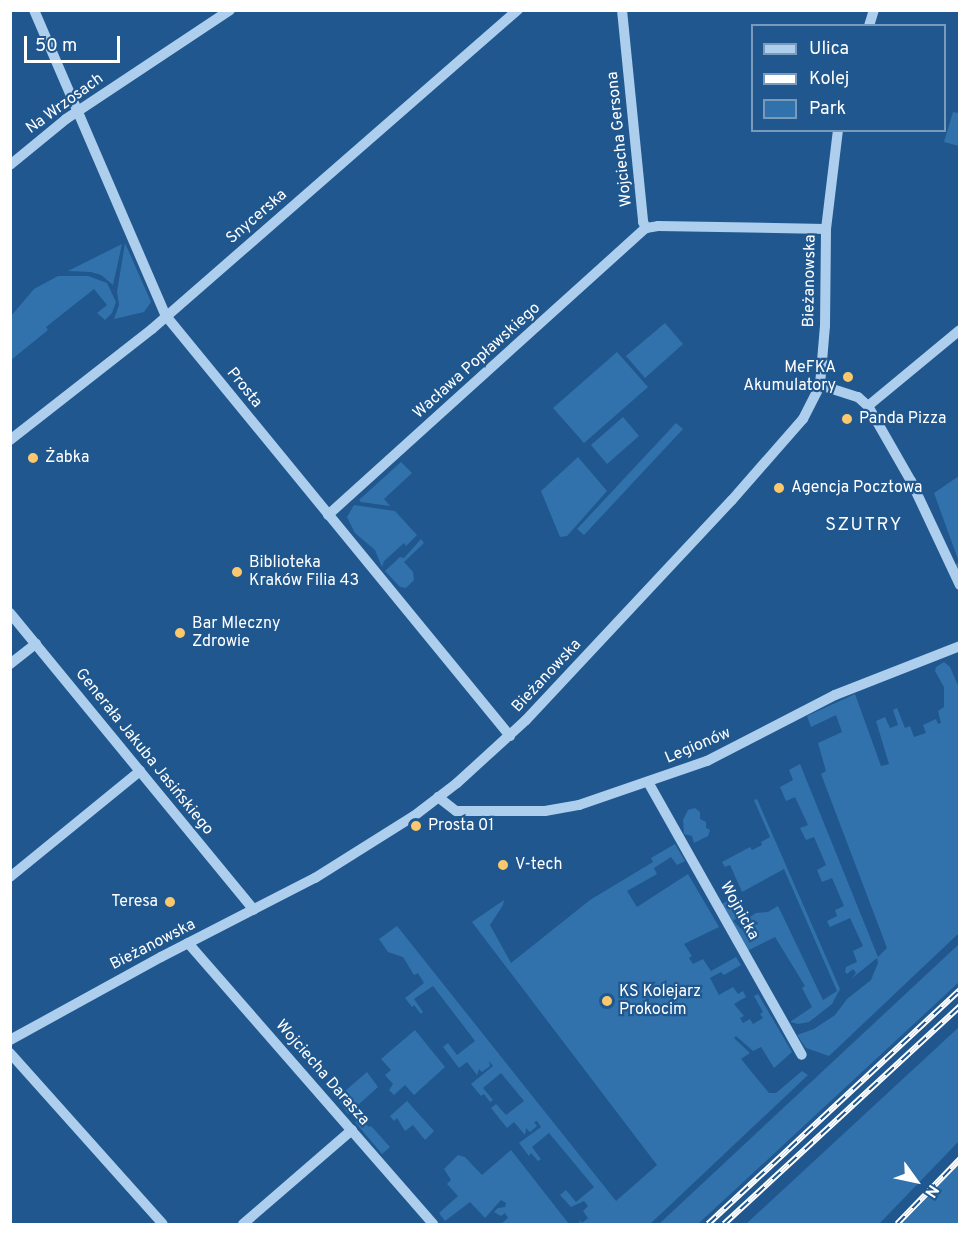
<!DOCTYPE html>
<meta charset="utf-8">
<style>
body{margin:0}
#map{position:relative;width:970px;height:1235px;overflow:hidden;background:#1f578e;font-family:Overpass,sans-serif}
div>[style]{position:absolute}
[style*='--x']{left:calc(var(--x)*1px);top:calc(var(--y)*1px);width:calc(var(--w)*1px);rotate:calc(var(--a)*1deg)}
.green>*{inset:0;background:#3272ac}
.minor>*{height:10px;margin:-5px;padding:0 5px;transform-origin:5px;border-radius:5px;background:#adceed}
.rail>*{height:6px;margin-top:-3px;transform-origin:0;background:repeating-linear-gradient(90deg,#1f578e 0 11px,#fff 0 22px);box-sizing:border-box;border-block:2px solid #fff}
.dots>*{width:16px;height:16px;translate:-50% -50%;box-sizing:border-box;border:3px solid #1f578e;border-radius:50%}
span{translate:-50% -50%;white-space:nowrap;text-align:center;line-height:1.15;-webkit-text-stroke:4.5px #1f578e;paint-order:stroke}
.street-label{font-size:16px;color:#fff}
.poi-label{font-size:16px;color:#fff}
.right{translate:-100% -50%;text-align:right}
.left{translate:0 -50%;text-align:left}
.neighbourhood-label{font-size:18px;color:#fff;letter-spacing:1.5px}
.frame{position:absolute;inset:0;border:12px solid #fff;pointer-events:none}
.legend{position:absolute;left:751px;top:24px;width:195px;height:108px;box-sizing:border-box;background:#1f578e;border:2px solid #799abb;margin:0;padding:8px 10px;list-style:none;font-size:18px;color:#fff}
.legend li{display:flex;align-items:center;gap:12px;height:30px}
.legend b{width:30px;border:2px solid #799abb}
.north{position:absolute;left:886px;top:1151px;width:60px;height:60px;-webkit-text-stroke:4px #1f578e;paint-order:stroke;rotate:123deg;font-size:16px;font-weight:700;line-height:24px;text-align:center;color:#fff}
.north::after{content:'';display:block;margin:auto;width:21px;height:27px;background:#fff;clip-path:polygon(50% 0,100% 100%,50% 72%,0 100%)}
.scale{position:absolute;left:24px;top:36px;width:96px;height:27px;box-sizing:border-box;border:3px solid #fff;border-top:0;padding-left:8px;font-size:18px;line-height:21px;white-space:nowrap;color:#fff;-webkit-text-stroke:4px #1f578e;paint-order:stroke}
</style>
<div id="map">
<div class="green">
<i style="clip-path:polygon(953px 112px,959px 113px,959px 146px,944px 142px)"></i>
<i style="clip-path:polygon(125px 243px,151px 302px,144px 312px,114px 319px,119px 305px,117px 292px)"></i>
<i style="clip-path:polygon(122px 244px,113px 285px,101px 275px,91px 272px,68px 271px)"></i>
<i style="clip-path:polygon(58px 276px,88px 276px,107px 283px,116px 302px,112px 313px,105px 320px,97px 313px,107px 305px,94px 289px,46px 327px,48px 330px,11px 360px,11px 316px,34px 289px)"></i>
<i style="clip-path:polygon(665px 323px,683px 344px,645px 378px,626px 356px)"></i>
<i style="clip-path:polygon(617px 352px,648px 387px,584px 443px,553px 408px)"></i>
<i style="clip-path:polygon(623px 417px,639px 436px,607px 464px,591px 445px)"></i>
<i style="clip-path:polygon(676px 423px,683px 429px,584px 535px,577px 529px)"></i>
<i style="clip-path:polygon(578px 457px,607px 491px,567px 536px,560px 537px,541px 491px)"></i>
<i style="clip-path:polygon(401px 462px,412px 473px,384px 499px,390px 506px,361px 502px,359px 500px)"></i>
<i style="clip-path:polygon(959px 476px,959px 585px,952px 567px,959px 562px,934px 493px)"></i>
<i style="clip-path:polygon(354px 505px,395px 511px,417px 535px,406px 546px,404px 543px,384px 561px,382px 567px,375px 550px,355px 533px,347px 517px)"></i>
<i style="clip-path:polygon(421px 539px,424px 543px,404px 562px,413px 572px,414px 580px,406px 588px,400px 587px,385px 571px,400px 557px,404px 558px)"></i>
<i style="clip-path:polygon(944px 662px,950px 667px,960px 690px,959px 933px,829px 1056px,806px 1048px,797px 1035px,814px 1029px,835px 1015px,847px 999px,871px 980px,878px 963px,877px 958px,851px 979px,856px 973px,853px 969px,847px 974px,845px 972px,846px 967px,857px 962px,853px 951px,863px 946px,850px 918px,830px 927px,827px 921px,837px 916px,835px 910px,844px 906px,832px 878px,822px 882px,817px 870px,826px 865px,814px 837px,806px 840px,800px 828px,808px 825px,795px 797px,786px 801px,780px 787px,793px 780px,789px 770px,800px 764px,878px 957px,887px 948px,821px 774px,826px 771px,818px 743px,842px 732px,836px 715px,811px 727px,807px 716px,855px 694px,881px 766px,889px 764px,876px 721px,885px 717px,890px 728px,898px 725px,893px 710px,897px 708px,905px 728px,910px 726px,914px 737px,926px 733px,923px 725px,936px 719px,938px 724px,941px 723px,938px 711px,944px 707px,944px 687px,935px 671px,936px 667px)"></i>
<i style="clip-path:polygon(757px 799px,840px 989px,832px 1004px,809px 1022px,798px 1024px,790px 1022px,812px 1007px,802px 988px,805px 986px,775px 937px,747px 951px,722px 904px,731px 899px,741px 915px,733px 921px,741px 929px,749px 924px,747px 919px,756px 913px,768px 912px,778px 906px,823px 1000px,837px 991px,784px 869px,742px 892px,730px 865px,725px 867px,722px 862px,750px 847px,752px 850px,762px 845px,761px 842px,770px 837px,754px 800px)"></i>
<i style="clip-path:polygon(695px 808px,700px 812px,700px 819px,706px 822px,706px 828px,710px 830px,708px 836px,694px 843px,692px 836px,684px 834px,683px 820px,688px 810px)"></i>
<i style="clip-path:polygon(675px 844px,685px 861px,677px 865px,671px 857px,654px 868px,657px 874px,627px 891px,637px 907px,688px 874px,719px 927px,684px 944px,692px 956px,689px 958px,693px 964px,703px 959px,711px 971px,736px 957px,741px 965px,724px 975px,721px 972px,710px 978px,719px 995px,733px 987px,738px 994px,743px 991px,746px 997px,734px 1004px,744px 1016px,740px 1018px,743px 1023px,750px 1019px,753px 1024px,763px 1018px,760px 1014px,763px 1012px,754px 996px,758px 994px,792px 1052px,774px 1068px,761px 1047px,753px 1051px,736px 1036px,734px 1038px,750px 1053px,741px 1059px,769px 1093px,776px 1093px,802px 1071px,808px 1075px,650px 1224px,579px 1224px,580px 1220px,582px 1223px,588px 1218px,583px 1211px,588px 1206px,584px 1201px,571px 1207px,560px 1195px,566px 1190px,576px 1202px,594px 1187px,549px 1133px,532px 1147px,541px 1159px,538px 1161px,531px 1153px,529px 1156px,519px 1143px,541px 1127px,537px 1121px,534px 1122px,537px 1126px,530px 1132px,526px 1128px,525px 1135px,514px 1122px,507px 1128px,491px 1108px,496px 1104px,506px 1115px,524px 1101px,501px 1073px,483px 1088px,493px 1100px,490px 1102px,484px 1094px,481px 1096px,471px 1084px,493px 1066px,489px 1061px,490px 1066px,482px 1072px,479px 1069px,477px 1075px,467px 1062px,459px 1068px,443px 1047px,448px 1043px,457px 1055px,475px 1041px,433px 986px,414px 999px,423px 1012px,421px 1014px,414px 1005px,412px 1007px,405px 998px,424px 983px,418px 973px,414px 975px,403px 957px,388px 952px,379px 939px,397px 926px,616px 1201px,657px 1165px,472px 922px,504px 900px,503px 905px,490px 925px,511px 963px,590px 900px,653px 862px,651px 858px)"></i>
<i style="clip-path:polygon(959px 944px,959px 982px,698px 1224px,659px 1224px)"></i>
<i style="clip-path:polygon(959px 1027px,959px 1141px,879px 1224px,746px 1224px)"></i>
<i style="clip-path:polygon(415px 1030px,445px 1067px,414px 1095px,405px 1085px,394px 1095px,389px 1090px,393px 1084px,385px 1075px,391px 1070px,381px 1059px)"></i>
<i style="clip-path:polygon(367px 1072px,378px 1087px,348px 1114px,337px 1098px)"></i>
<i style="clip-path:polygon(407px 1101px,434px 1131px,425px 1140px,413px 1125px,405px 1131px,397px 1118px,394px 1121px,390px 1116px)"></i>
<i style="clip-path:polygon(360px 1118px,369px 1127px,371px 1126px,390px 1147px,382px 1154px,355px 1122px)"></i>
<i style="clip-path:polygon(511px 1150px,569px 1224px,501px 1224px,508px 1218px,505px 1213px,501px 1216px,494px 1212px,498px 1208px,505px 1207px,506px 1203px,501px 1200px,485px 1218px,470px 1202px,445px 1221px,439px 1213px,458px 1196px,447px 1184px,451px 1180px,444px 1169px,458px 1155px,465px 1157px,482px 1175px)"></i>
<i style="clip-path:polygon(959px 1164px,959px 1224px,902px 1224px)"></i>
</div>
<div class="minor">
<i style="--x:34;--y:10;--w:333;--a:66.7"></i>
<i style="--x:166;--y:316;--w:543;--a:50.68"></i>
<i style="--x:622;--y:10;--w:213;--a:84.3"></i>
<i style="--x:643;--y:222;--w:7;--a:63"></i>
<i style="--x:869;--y:26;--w:17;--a:-73"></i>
<i style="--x:10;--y:165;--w:72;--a:-39.4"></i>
<i style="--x:66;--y:119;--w:197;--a:-33.6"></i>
<i style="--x:646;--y:228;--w:12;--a:-9"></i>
<i style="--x:658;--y:226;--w:168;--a:1"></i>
<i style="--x:820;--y:385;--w:40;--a:18"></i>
<i style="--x:858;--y:397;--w:13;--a:42"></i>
<i style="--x:868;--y:406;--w:86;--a:60.2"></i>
<i style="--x:911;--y:481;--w:115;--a:64.8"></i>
<i style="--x:868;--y:406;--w:119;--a:-39.6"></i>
<i style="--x:10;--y:440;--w:180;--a:-38"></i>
<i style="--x:152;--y:329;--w:486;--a:-41.1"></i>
<i style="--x:328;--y:515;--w:428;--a:-42.1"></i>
<i style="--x:10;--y:613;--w:384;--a:50.6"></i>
<i style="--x:10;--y:664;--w:33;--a:-38"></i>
<i style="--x:648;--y:782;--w:313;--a:60.6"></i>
<i style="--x:438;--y:797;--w:23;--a:38"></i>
<i style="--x:456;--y:811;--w:89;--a:0"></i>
<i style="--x:545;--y:811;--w:35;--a:-10"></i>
<i style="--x:579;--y:805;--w:135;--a:-19"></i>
<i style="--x:707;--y:761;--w:144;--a:-27.3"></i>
<i style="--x:835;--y:695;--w:134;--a:-21.4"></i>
<i style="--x:10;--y:877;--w:168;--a:-39.2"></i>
<i style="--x:188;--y:943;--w:373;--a:48.9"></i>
<i style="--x:10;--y:1040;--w:172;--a:-28.8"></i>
<i style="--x:161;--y:957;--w:173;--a:-27.2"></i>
<i style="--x:315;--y:878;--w:117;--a:-32.1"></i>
<i style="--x:414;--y:816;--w:54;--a:-37.5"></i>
<i style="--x:457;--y:783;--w:93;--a:-42.4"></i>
<i style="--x:526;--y:720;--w:301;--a:-46.9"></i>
<i style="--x:732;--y:500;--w:108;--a:-48.8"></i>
<i style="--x:803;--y:419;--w:38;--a:-63"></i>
<i style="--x:820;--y:385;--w:59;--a:-85.2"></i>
<i style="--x:825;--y:326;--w:97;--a:-89.4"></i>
<i style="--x:826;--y:229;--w:100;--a:-83.1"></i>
<i style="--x:10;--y:1053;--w:229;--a:48.2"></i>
<i style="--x:243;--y:1224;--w:144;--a:-40.8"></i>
</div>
<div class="rail">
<i style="--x:708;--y:1224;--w:344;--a:-42.9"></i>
<i style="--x:724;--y:1224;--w:321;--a:-42.7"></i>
<i style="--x:897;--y:1224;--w:91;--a:-45.9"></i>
</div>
<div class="dots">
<i style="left:848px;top:377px;background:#fbc86d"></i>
<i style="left:847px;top:419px;background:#fbc86d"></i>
<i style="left:33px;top:458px;background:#fbc86d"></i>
<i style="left:779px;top:488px;background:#fbc86d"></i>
<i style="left:237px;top:572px;background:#fbc86d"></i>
<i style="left:180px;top:633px;background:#fbc86d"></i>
<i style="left:416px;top:826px;background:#fbc86d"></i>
<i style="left:503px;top:865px;background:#fbc86d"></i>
<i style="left:170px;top:902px;background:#fbc86d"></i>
<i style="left:607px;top:1001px;background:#fbc86d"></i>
</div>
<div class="street-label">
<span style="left:65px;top:104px;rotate:-36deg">Na Wrzosach</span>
<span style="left:620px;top:139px;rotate:-96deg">Wojciecha Gersona</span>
<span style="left:257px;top:217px;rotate:-41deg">Snycerska</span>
<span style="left:810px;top:281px;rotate:-89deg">Bieżanowska</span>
<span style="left:477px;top:361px;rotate:-42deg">Wacława Popławskiego</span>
<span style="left:244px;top:388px;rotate:51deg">Prosta</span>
<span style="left:547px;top:676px;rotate:-47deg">Bieżanowska</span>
<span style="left:698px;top:746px;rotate:-23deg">Legionów</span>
<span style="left:144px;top:752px;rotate:51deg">Generała Jakuba Jasińskiego</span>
<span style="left:739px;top:911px;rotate:61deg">Wojnicka</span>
<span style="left:153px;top:945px;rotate:-27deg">Bieżanowska</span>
<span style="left:322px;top:1073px;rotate:49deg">Wojciecha Darasza</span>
</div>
<div class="poi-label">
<span class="right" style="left:836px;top:377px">MeFKA<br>Akumulatory</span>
<span class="left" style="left:859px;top:419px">Panda Pizza</span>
<span class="left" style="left:45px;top:458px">Żabka</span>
<span class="left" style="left:791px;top:488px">Agencja Pocztowa</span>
<span class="left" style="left:249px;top:572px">Biblioteka<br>Kraków Filia 43</span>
<span class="left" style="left:192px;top:633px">Bar Mleczny<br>Zdrowie</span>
<span class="left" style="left:428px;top:826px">Prosta 01</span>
<span class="left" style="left:515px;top:865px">V-tech</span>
<span class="right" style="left:158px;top:902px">Teresa</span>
<span class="left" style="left:619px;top:1001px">KS Kolejarz<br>Prokocim</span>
</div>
<div class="neighbourhood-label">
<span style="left:864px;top:526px">SZUTRY</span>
</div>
<div class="frame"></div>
<ul class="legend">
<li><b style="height:8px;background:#adceed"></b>Ulica</li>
<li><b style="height:8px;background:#fff"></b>Kolej</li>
<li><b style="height:16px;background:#3272ac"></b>Park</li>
</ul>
<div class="north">N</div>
<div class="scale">50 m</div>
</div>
